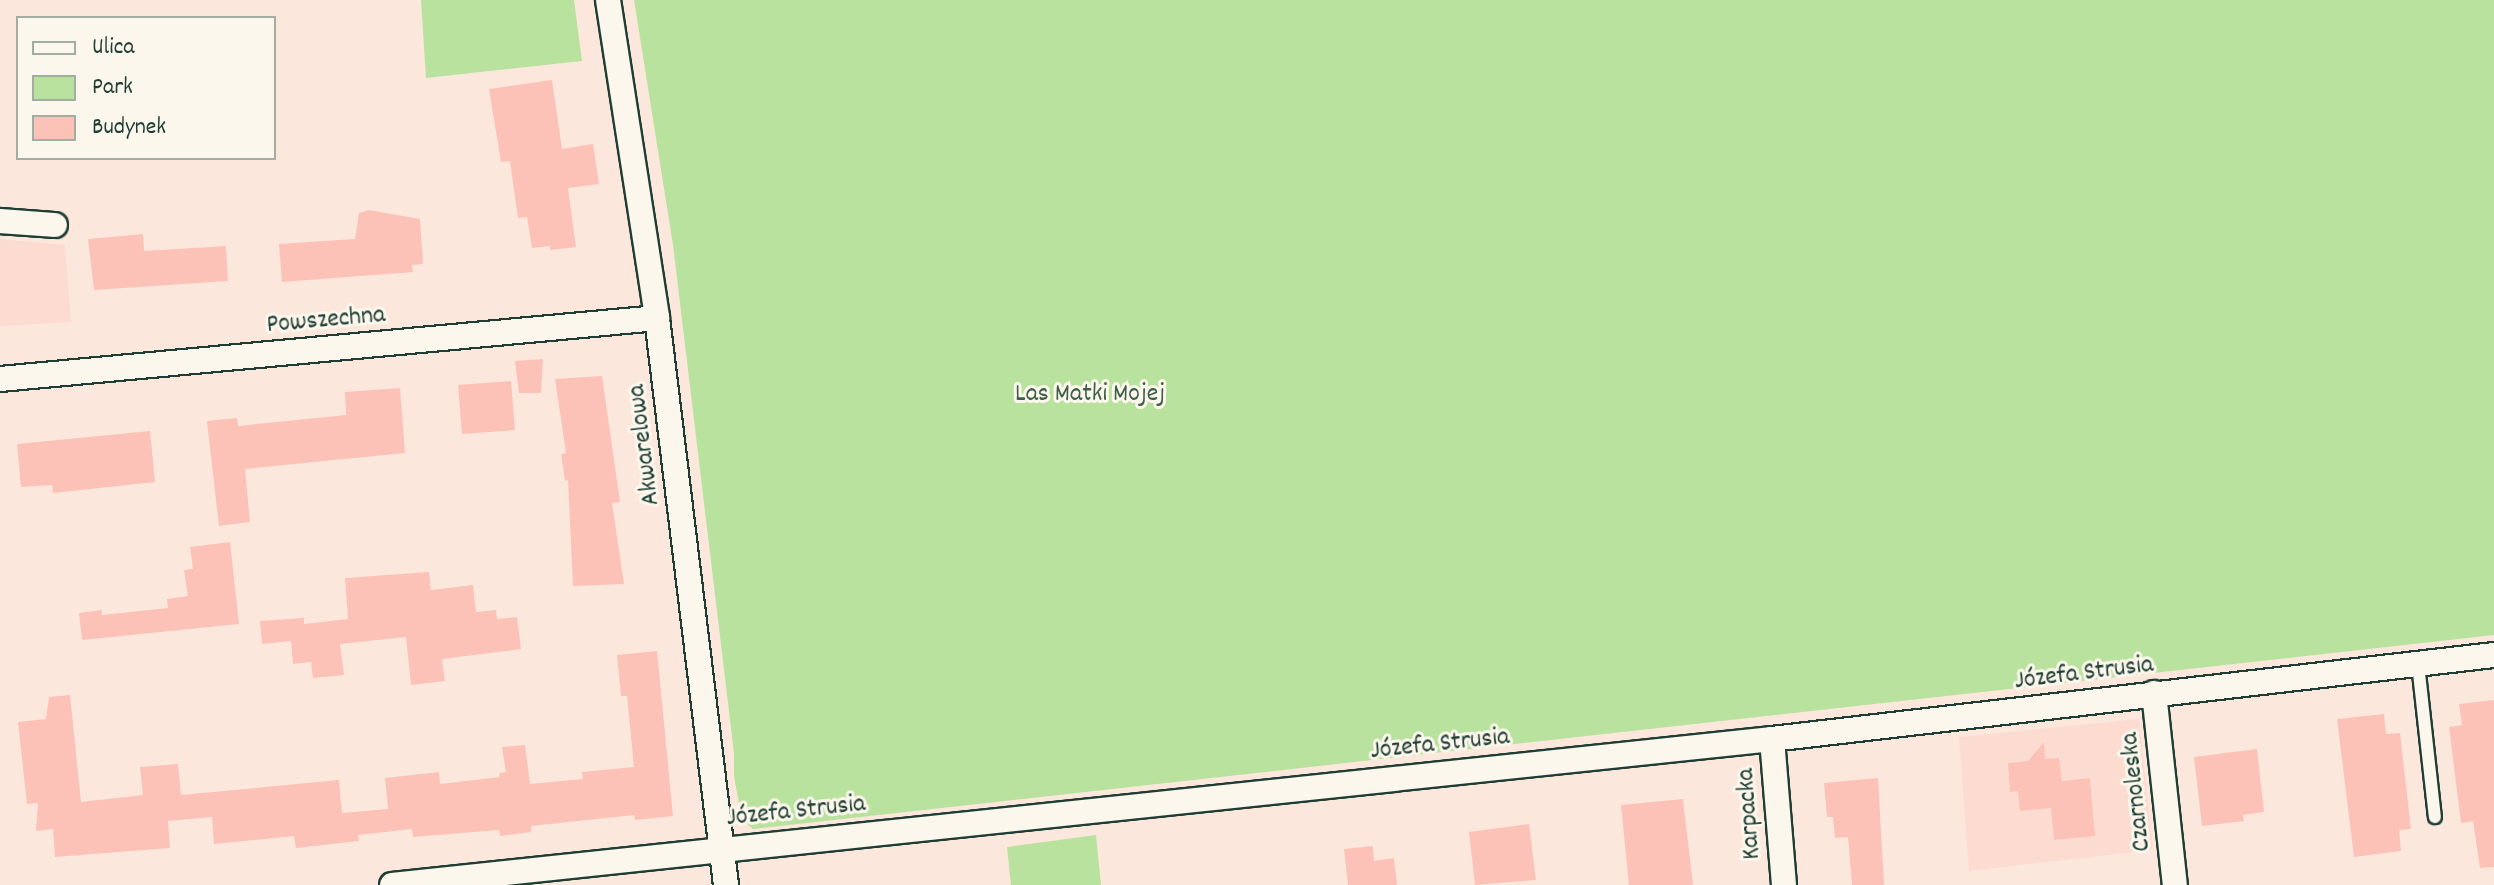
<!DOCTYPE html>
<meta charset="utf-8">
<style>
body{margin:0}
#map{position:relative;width:2494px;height:885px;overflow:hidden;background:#fce7dc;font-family:Dekko,sans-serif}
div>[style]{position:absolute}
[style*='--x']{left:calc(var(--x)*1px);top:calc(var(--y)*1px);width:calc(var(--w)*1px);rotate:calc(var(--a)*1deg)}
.built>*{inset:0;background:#fcdcd1}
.green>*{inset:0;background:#b9e29f}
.building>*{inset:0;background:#fdc2b7}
.roads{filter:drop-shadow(2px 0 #1f3d34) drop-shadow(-2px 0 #1f3d34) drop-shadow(0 2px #1f3d34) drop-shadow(0 -2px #1f3d34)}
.service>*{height:12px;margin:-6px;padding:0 6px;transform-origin:6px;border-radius:6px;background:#fbf7ec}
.minor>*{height:24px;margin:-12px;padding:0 12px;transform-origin:12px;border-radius:12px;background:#fbf7ec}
span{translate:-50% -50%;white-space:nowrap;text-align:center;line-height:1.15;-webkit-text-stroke:6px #fbf7ec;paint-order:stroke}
.street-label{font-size:26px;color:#1f3d34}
.park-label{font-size:26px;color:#3e5e49}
.legend{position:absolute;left:16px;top:16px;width:260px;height:144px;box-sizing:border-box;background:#fbf7ec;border:2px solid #a3ada2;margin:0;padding:10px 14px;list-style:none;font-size:24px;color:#1f3d34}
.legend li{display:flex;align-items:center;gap:16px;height:40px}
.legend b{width:40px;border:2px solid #a3ada2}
</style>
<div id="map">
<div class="built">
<i style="clip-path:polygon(0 239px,65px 245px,71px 322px,0 326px)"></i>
<i style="clip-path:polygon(2139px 719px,2153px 850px,1969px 871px,1959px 737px)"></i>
</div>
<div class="green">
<i style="clip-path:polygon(421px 0,574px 0,582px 61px,426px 78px)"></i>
<i style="clip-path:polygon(634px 0,2494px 0,2494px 635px,753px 829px,742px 820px,734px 776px,734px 753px,673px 245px)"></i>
<i style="clip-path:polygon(1096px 835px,1101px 885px,1011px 885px,1007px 847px)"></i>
</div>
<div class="building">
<i style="clip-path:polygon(552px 80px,562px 149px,593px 144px,599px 184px,568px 188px,576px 247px,550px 250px,550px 246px,532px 248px,527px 217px,518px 218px,510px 161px,501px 162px,489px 89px)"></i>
<i style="clip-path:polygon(369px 210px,420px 219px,423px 264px,412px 265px,413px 272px,282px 282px,279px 244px,355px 239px,359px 213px)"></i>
<i style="clip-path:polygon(143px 234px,144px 251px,226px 246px,228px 281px,94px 290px,88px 239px)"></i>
<i style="clip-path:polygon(543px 359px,541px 393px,519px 393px,515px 361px)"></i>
<i style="clip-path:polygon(602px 376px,620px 502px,612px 503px,624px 584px,573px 586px,568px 480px,565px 481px,561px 454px,566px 453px,555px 379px)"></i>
<i style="clip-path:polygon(511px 381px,515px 430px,462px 434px,458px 385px)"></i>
<i style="clip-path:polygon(400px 388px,405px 453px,245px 469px,250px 522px,219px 526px,207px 421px,237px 418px,238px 426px,346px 415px,345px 392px)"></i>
<i style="clip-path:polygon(150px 431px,155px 482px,53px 493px,52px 485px,21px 487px,17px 444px)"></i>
<i style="clip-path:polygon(230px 542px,239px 624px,82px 640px,79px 613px,102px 610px,102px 615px,168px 608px,167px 599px,188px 596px,184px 570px,193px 569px,190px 547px)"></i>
<i style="clip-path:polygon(429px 572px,431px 590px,473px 585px,476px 612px,496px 610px,497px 619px,517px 617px,521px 649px,442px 659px,445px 681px,411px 685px,406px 637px,340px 644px,344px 675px,313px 678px,311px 662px,293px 664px,291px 641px,262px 644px,260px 621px,304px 618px,304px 624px,348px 619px,345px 578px)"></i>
<i style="clip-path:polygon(657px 651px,673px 816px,635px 820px,634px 815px,531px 826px,531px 832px,500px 836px,499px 830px,413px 837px,412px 829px,358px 835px,359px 841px,296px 848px,294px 836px,214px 844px,212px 817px,168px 821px,170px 848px,55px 857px,53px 829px,36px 831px,38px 803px,27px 804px,18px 722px,46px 719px,49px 697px,70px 695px,81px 802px,143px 795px,140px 767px,178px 764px,181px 795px,339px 780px,342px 813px,388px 809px,385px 778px,439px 772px,440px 784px,500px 777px,499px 773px,506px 772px,502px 747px,525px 745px,530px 784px,583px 779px,582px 772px,634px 767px,627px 696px,621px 696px,617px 655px)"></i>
<i style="clip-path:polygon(2494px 700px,2494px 867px,2480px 868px,2473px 821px,2461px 823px,2449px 727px,2462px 725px,2459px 704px)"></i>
<i style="clip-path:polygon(2384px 714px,2386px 734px,2400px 733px,2411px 829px,2399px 830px,2401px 851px,2354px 857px,2337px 719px)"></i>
<i style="clip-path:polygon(2044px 742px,2045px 759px,2059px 758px,2062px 781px,2090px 778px,2095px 836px,2054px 840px,2051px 808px,2020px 811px,2018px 791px,2010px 792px,2008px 763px,2028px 761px)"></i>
<i style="clip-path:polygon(2257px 749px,2264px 812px,2243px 815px,2244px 821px,2202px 826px,2194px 757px)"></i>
<i style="clip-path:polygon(1878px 778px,1884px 885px,1852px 885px,1848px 837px,1835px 838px,1833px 817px,1827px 817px,1824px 783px)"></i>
<i style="clip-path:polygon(1683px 799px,1693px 885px,1629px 885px,1621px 805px)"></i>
<i style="clip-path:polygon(1529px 824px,1536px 880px,1475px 885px,1469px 832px)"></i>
<i style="clip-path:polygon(1373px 846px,1374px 861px,1394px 858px,1397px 885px,1348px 885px,1344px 849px)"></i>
</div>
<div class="roads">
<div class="service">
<i style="--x:2418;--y:664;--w:154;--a:83.7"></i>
</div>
<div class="minor">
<i style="--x:608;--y:0;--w:322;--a:81.2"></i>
<i style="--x:657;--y:318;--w:571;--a:83.06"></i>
<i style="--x:0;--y:221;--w:55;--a:4.2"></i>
<i style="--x:0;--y:379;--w:660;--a:-5.3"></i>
<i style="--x:2154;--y:693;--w:193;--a:83.8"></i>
<i style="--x:1772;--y:739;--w:146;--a:85.3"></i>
<i style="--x:392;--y:885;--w:1388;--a:-6.04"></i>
<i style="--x:1772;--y:739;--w:727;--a:-6.64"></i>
</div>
</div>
<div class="street-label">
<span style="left:326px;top:321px;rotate:-5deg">Powszechna</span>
<span style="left:645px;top:445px;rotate:-97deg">Akwarelowa</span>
<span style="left:2084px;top:674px;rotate:-7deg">Józefa Strusia</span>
<span style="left:1440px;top:745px;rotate:-6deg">Józefa Strusia</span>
<span style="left:2137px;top:792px;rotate:-96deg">Czarnoleska</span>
<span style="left:796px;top:812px;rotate:-6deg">Józefa Strusia</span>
<span style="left:1750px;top:814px;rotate:-94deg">Karpacka</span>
</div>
<div class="park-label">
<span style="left:1090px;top:395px">Las Matki Mojej</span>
</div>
<ul class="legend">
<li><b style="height:10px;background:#fbf7ec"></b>Ulica</li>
<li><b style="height:22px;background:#b9e29f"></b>Park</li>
<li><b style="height:22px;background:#fdc2b7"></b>Budynek</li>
</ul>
</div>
